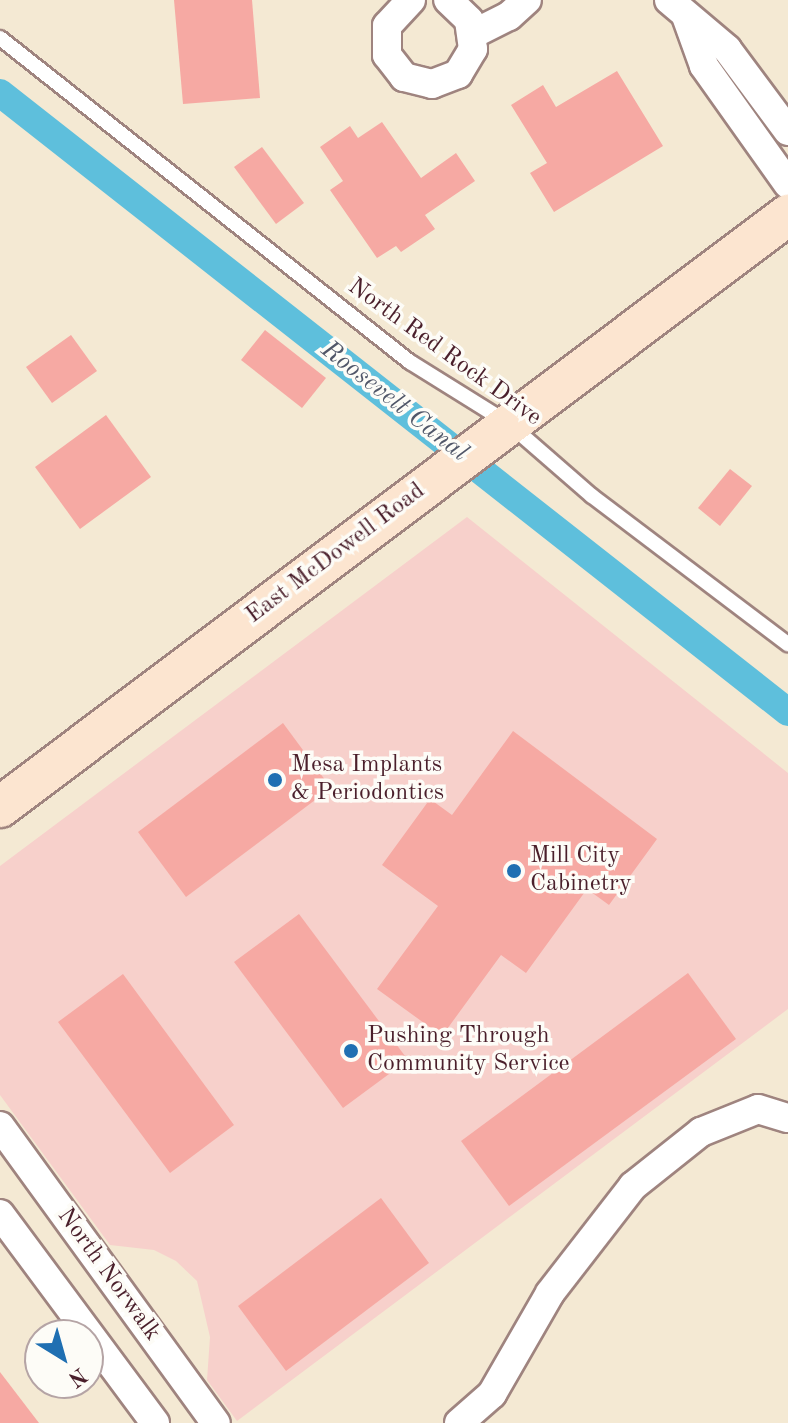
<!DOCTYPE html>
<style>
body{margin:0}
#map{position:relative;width:788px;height:1423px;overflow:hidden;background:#f4e9d3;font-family:"Old Standard TT",serif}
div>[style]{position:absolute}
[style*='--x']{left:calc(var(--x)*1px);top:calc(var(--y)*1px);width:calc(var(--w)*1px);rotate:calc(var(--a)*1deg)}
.built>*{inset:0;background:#f7d0cb}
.canal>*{height:28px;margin:-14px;padding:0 14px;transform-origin:14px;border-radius:14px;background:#5ebfdc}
.building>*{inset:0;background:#f6a9a3}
.roads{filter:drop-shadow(2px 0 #9f847f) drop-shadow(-2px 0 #9f847f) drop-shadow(0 2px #9f847f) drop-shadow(0 -2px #9f847f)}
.lane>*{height:14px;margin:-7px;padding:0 7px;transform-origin:7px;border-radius:7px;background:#fff}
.street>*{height:28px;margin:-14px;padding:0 14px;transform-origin:14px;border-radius:14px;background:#fff}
.secondary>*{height:40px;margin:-20px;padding:0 20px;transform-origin:20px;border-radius:20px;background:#fce5d0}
.dots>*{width:22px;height:22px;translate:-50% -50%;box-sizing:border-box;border:4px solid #fdfcf7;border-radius:50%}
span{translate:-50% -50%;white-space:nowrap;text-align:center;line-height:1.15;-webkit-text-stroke:7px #fdfcf7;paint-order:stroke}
.street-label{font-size:24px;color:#4a1f2b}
.poi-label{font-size:24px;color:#4a1f2b}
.left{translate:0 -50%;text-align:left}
.water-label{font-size:26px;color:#515769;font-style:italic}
.north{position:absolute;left:24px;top:1319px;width:80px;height:80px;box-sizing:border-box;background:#fdfcf7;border:2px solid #b5a4a5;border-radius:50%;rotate:143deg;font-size:22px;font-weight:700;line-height:32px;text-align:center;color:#4a1f2b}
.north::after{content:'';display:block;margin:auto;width:28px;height:36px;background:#1f6fb2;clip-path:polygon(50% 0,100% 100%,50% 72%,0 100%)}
</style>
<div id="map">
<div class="built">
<i style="clip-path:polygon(467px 517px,788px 773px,788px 1009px,237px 1421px,207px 1380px,210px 1337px,197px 1281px,176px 1261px,154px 1250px,110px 1245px,0 1095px,0 866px)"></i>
</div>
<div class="canal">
<i style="--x:0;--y:93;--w:1002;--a:38.15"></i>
</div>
<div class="building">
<i style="clip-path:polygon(174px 0,252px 0,260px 98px,183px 104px)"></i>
<i style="clip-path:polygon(617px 71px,663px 146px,554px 212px,530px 173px,547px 163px,511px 105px,543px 85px,556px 107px)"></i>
<i style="clip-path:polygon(382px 122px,421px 178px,456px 153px,475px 181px,425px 215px,435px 229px,401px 252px,396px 246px,377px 258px,330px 190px,343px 181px,320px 147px,350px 126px,358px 138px)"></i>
<i style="clip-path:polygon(262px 147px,304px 203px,276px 224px,234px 167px)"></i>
<i style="clip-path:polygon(265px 330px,326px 378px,302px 408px,241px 360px)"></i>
<i style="clip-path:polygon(71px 335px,97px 371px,52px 403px,26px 367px)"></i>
<i style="clip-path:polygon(106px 415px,151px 477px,80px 529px,35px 467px)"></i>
<i style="clip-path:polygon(730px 469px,752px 486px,720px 526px,698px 508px)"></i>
<i style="clip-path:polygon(283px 723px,331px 788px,186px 897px,138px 832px)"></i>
<i style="clip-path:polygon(513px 731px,657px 839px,609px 905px,587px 889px,526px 973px,501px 955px,442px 1036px,377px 989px,438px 906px,382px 865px,430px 799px,452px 815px)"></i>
<i style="clip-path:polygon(299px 914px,408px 1060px,343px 1108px,234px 962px)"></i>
<i style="clip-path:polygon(688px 973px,736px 1039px,509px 1206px,461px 1141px)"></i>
<i style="clip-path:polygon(123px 974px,234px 1125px,170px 1173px,58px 1022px)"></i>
<i style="clip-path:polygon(381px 1198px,429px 1263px,286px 1371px,238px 1306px)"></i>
<i style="clip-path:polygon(0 1372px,39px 1423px,0 1423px)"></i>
</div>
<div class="roads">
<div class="lane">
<i style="--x:0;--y:38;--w:523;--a:38.32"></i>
<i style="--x:410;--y:362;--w:115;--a:31.9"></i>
<i style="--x:508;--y:423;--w:111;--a:41"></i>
<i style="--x:592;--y:496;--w:246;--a:37.1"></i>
</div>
<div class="street">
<i style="--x:411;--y:0;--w:35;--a:133"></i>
<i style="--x:387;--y:26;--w:29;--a:90"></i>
<i style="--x:387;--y:55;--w:28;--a:52"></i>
<i style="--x:404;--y:77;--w:29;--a:14"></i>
<i style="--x:432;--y:84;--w:28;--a:-21"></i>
<i style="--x:458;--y:74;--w:29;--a:-59"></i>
<i style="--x:473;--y:49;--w:29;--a:-98"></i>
<i style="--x:469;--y:20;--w:29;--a:-136"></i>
<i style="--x:669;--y:0;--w:76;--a:40.2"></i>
<i style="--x:727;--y:49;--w:102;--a:53.4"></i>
<i style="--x:686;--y:16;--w:53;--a:70.2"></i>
<i style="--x:704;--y:66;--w:145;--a:54.6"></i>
<i style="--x:473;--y:34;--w:40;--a:-26.6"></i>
<i style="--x:509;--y:16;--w:24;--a:-42"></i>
<i style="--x:0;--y:1126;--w:367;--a:54"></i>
<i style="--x:0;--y:1214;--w:260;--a:53.4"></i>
<i style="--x:459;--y:1423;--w:44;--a:-41.3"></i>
<i style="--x:492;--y:1394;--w:116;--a:-60.1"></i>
<i style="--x:550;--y:1293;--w:135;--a:-52.2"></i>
<i style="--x:633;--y:1186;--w:87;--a:-38.5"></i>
<i style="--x:701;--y:1132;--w:61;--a:-22"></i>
<i style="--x:758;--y:1109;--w:31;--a:17"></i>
</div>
<div class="secondary">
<i style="--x:0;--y:807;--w:986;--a:-36.92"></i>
</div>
</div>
<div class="dots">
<i style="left:275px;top:780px;background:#1f6fb2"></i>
<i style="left:514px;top:871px;background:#1f6fb2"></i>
<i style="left:351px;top:1051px;background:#1f6fb2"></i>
</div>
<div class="street-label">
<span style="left:444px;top:353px;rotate:36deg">North Red Rock Drive</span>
<span style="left:336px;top:554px;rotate:-37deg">East McDowell Road</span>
<span style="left:108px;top:1275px;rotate:54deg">North Norwalk</span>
</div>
<div class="poi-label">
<span class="left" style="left:291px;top:780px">Mesa Implants<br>&amp; Periodontics</span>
<span class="left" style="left:530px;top:871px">Mill City<br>Cabinetry</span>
<span class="left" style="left:367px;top:1051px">Pushing Through<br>Community Service</span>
</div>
<div class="water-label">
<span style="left:394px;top:402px;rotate:38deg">Roosevelt Canal</span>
</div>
<div class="north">N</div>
</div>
